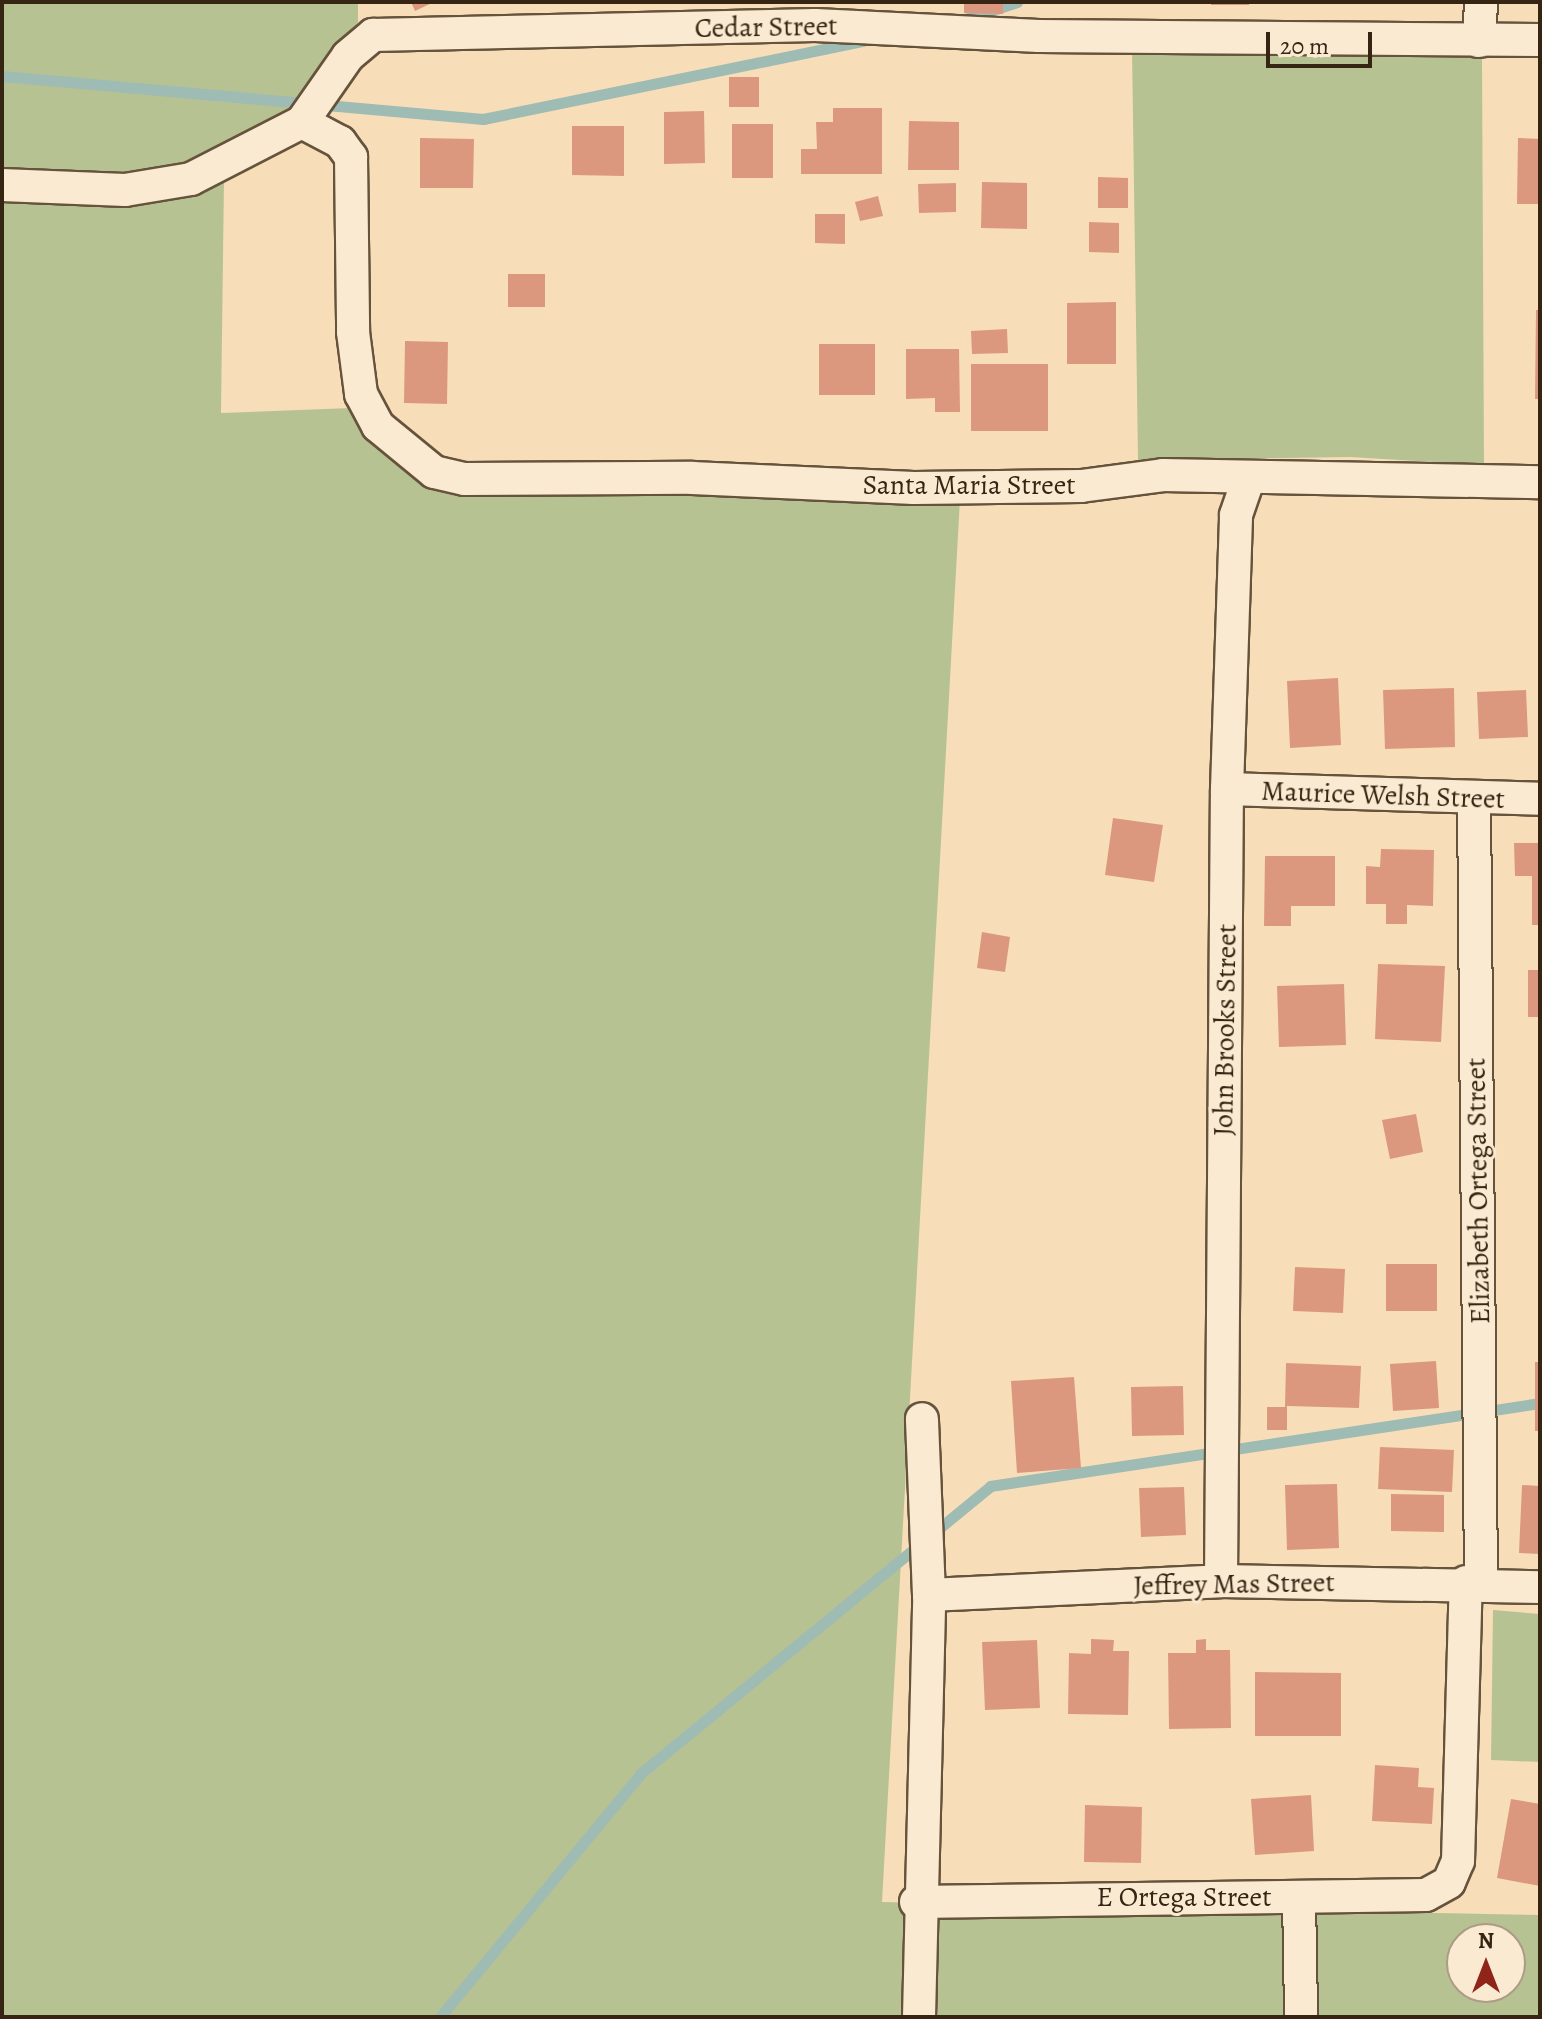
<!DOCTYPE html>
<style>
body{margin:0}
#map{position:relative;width:1542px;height:2019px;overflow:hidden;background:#f7deb9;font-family:Alegreya,serif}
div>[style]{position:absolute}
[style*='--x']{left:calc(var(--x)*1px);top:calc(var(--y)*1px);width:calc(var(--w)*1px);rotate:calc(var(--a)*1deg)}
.green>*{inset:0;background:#b7c293}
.stream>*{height:11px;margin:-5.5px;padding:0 5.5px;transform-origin:5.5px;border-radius:5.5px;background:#9ebbb4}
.building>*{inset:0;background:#dc987f}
.roads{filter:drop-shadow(2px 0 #66533c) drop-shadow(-2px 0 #66533c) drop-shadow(0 2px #66533c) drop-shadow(0 -2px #66533c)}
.street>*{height:32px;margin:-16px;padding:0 16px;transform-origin:16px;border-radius:16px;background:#faead2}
span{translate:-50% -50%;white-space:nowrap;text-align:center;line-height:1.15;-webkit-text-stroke:6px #faead2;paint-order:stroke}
.street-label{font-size:28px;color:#362512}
.frame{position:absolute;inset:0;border:4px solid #362512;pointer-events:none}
.north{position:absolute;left:1446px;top:1923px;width:80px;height:80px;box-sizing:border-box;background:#faead2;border:2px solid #ac9b85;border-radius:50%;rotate:0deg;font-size:22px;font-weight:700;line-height:32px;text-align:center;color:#362512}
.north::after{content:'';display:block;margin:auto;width:28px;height:36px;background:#8f2418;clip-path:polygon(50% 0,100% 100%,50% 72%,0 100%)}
.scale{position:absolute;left:1266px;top:32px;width:106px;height:36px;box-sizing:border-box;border:4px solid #362512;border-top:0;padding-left:10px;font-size:24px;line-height:28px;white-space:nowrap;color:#362512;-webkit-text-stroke:6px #faead2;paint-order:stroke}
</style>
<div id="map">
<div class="green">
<i style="clip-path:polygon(2px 2px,358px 2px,358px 22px,287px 121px,159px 176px,2px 177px)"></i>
<i style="clip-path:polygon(1132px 50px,1482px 57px,1484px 465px,1350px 457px,1138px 460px)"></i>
<i style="clip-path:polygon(evenodd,224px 181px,221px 413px,351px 408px,481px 491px,960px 499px,882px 1902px,1540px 1915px,1540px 2017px,2px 2017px,2px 193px,198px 190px,224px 181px,1462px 1939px,1510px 1939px,1510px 1987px,1462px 1987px,1462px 1939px)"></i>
<i style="clip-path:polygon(1493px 1610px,1540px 1614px,1540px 1762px,1491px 1760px)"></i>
</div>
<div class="stream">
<i style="--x:962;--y:20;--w:58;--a:-18.1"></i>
<i style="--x:2;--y:76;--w:483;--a:5.1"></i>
<i style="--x:483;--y:119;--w:388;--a:-11.6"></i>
<i style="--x:440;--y:2017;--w:315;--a:-50.5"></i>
<i style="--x:640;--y:1774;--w:453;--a:-39.4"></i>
<i style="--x:990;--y:1486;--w:556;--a:-8.58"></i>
</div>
<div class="building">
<i style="clip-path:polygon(411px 2px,434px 2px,415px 11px)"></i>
<i style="clip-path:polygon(964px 2px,1003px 2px,1003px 14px,964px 13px)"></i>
<i style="clip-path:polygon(1211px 2px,1249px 2px,1249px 5px,1211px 5px)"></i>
<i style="clip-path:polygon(729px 77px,759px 77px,759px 107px,729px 107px)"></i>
<i style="clip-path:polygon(833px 108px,882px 108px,882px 174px,801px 174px,801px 149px,817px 149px,816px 122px,833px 122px)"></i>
<i style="clip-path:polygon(704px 111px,705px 163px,664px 164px,664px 112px)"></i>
<i style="clip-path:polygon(909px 121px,959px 122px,959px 170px,908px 170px)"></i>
<i style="clip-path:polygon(732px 124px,773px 124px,773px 178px,732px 178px)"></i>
<i style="clip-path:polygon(572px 126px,624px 126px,624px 176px,572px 175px)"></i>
<i style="clip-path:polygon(420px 138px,474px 139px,473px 188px,420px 188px)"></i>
<i style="clip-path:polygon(1518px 138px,1540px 139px,1540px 204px,1517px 204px)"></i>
<i style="clip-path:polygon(1098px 177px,1128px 178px,1128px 208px,1098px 208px)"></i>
<i style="clip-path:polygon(982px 182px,1027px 183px,1027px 229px,981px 228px)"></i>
<i style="clip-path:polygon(956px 183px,956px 212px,919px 213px,918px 184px)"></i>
<i style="clip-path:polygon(878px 196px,883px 216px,860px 221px,855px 202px)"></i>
<i style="clip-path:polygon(815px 214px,845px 214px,845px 244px,815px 243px)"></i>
<i style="clip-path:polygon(1089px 222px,1119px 223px,1119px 253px,1089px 252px)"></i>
<i style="clip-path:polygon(508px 274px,545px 274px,545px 307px,508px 307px)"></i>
<i style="clip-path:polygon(1116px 302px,1116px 364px,1067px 364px,1067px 303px)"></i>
<i style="clip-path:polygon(1536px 310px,1540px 310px,1540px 399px,1535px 399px)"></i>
<i style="clip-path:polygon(1007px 329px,1008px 353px,972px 354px,971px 331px)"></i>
<i style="clip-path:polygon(405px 341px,448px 342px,447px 404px,404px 403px)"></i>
<i style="clip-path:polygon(819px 344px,875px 344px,875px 395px,819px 395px)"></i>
<i style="clip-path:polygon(906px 349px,959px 349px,960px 412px,935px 412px,935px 398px,906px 399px)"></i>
<i style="clip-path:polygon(971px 364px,1048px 364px,1048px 431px,971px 431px)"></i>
<i style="clip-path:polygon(1338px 678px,1341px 745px,1290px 748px,1287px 681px)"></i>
<i style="clip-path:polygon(1454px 688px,1455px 747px,1385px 749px,1383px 690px)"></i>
<i style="clip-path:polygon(1526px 690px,1528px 737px,1479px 739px,1477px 692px)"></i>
<i style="clip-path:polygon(1113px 818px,1163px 825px,1154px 882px,1105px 875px)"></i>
<i style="clip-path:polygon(1514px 843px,1540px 843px,1540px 925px,1532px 925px,1532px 876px,1515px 876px)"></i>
<i style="clip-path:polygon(1381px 849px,1434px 850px,1433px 906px,1407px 905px,1407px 924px,1386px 924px,1386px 904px,1366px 904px,1366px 866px,1380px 867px)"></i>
<i style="clip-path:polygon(1265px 856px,1335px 856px,1335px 906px,1291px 906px,1291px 926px,1264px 926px)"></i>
<i style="clip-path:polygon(982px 932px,1010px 937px,1005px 972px,977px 968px)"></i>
<i style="clip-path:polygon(1378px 964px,1445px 966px,1441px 1042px,1375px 1039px)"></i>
<i style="clip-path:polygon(1528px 970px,1540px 970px,1540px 1017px,1528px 1017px)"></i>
<i style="clip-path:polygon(1344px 984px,1346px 1045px,1279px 1047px,1277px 986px)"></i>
<i style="clip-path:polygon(1416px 1114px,1423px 1152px,1390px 1159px,1382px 1120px)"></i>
<i style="clip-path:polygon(1386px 1264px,1437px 1264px,1437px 1311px,1386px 1311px)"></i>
<i style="clip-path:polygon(1295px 1267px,1345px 1269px,1343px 1313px,1293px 1311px)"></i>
<i style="clip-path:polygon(1436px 1361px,1439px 1408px,1393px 1411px,1390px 1364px)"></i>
<i style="clip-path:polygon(1535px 1362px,1540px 1362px,1540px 1431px,1535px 1431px)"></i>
<i style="clip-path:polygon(1286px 1363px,1361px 1366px,1359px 1408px,1287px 1406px,1287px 1430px,1267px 1430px,1267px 1407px,1285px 1407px)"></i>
<i style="clip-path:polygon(1074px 1377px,1081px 1468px,1017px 1473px,1011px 1381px)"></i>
<i style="clip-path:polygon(1183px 1386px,1184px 1435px,1132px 1436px,1131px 1387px)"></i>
<i style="clip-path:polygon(1380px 1447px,1454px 1450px,1452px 1492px,1378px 1489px)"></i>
<i style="clip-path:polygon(1337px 1484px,1339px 1548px,1287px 1550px,1285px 1485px)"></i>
<i style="clip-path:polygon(1522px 1485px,1540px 1486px,1540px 1554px,1519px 1553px)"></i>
<i style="clip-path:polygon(1184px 1487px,1186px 1535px,1141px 1537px,1139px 1488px)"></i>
<i style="clip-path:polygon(1391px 1494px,1444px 1495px,1444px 1532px,1391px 1531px)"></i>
<i style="clip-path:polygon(1091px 1639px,1114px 1640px,1113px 1651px,1129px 1651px,1128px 1715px,1068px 1714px,1069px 1653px,1091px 1654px)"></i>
<i style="clip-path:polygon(1206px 1639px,1206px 1650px,1230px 1650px,1231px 1728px,1169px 1729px,1168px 1653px,1196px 1653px,1196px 1640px)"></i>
<i style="clip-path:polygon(1037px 1640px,1040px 1708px,985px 1710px,982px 1642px)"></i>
<i style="clip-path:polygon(1255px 1672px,1341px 1673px,1341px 1736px,1255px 1736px)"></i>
<i style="clip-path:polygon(1375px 1765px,1419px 1768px,1418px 1787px,1434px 1788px,1432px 1824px,1372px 1821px)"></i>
<i style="clip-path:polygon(1311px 1795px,1314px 1851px,1255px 1855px,1251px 1799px)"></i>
<i style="clip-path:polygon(1511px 1799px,1540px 1804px,1540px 1886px,1497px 1878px)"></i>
<i style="clip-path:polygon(1085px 1805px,1142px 1807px,1141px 1863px,1084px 1862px)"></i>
</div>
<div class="roads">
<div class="street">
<i style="--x:1479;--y:41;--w:39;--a:-87"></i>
<i style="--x:302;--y:122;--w:43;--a:27.8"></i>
<i style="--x:340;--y:142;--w:19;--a:54"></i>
<i style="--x:351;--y:157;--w:175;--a:89.3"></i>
<i style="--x:353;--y:332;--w:63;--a:82.6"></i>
<i style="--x:361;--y:394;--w:36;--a:62"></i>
<i style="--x:378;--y:426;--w:72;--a:39.4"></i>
<i style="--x:434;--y:472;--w:31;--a:13"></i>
<i style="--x:464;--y:479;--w:228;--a:-0.3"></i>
<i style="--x:692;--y:478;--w:222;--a:2.6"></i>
<i style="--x:914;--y:488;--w:167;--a:-0.7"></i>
<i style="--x:1081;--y:486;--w:83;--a:-7.6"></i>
<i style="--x:1163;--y:475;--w:377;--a:1.1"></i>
<i style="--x:2;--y:185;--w:123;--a:2.3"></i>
<i style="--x:125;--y:190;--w:67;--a:-9.5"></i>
<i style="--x:191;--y:179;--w:125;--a:-27.2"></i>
<i style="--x:302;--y:122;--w:80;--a:-55.1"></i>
<i style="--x:348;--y:56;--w:33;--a:-40"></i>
<i style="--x:373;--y:35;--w:442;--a:-1.3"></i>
<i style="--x:815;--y:25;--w:224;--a:2.8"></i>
<i style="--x:1039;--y:36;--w:501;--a:0.46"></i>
<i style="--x:1227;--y:789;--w:313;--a:1.8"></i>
<i style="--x:1474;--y:798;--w:785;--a:89.49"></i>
<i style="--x:1221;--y:1581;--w:792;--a:-89.57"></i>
<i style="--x:1227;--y:789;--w:274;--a:-88.1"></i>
<i style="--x:1236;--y:515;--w:36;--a:-71"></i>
<i style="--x:929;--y:1595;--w:292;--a:-2.7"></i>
<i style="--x:1221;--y:1581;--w:319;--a:1.1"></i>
<i style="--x:1299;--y:1897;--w:120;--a:89"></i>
<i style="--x:916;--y:1902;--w:510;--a:-0.79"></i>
<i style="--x:1426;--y:1895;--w:26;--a:-29"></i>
<i style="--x:1449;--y:1882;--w:23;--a:-67"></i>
<i style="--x:1458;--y:1861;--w:279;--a:-88.4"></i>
<i style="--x:919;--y:2017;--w:422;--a:-88.6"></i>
<i style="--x:929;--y:1595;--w:176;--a:-92.3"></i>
</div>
</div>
<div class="street-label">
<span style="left:766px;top:27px;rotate:-1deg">Cedar Street</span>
<span style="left:969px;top:485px">Santa Maria Street</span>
<span style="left:1383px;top:795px;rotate:2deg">Maurice Welsh Street</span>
<span style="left:1225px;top:1030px;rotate:-89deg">John Brooks Street</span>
<span style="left:1478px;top:1191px;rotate:-91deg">Elizabeth Ortega Street</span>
<span style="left:1234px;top:1584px;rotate:-1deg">Jeffrey Mas Street</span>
<span style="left:1184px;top:1897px">E Ortega Street</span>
</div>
<div class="frame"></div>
<div class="north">N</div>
<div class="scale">20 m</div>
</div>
